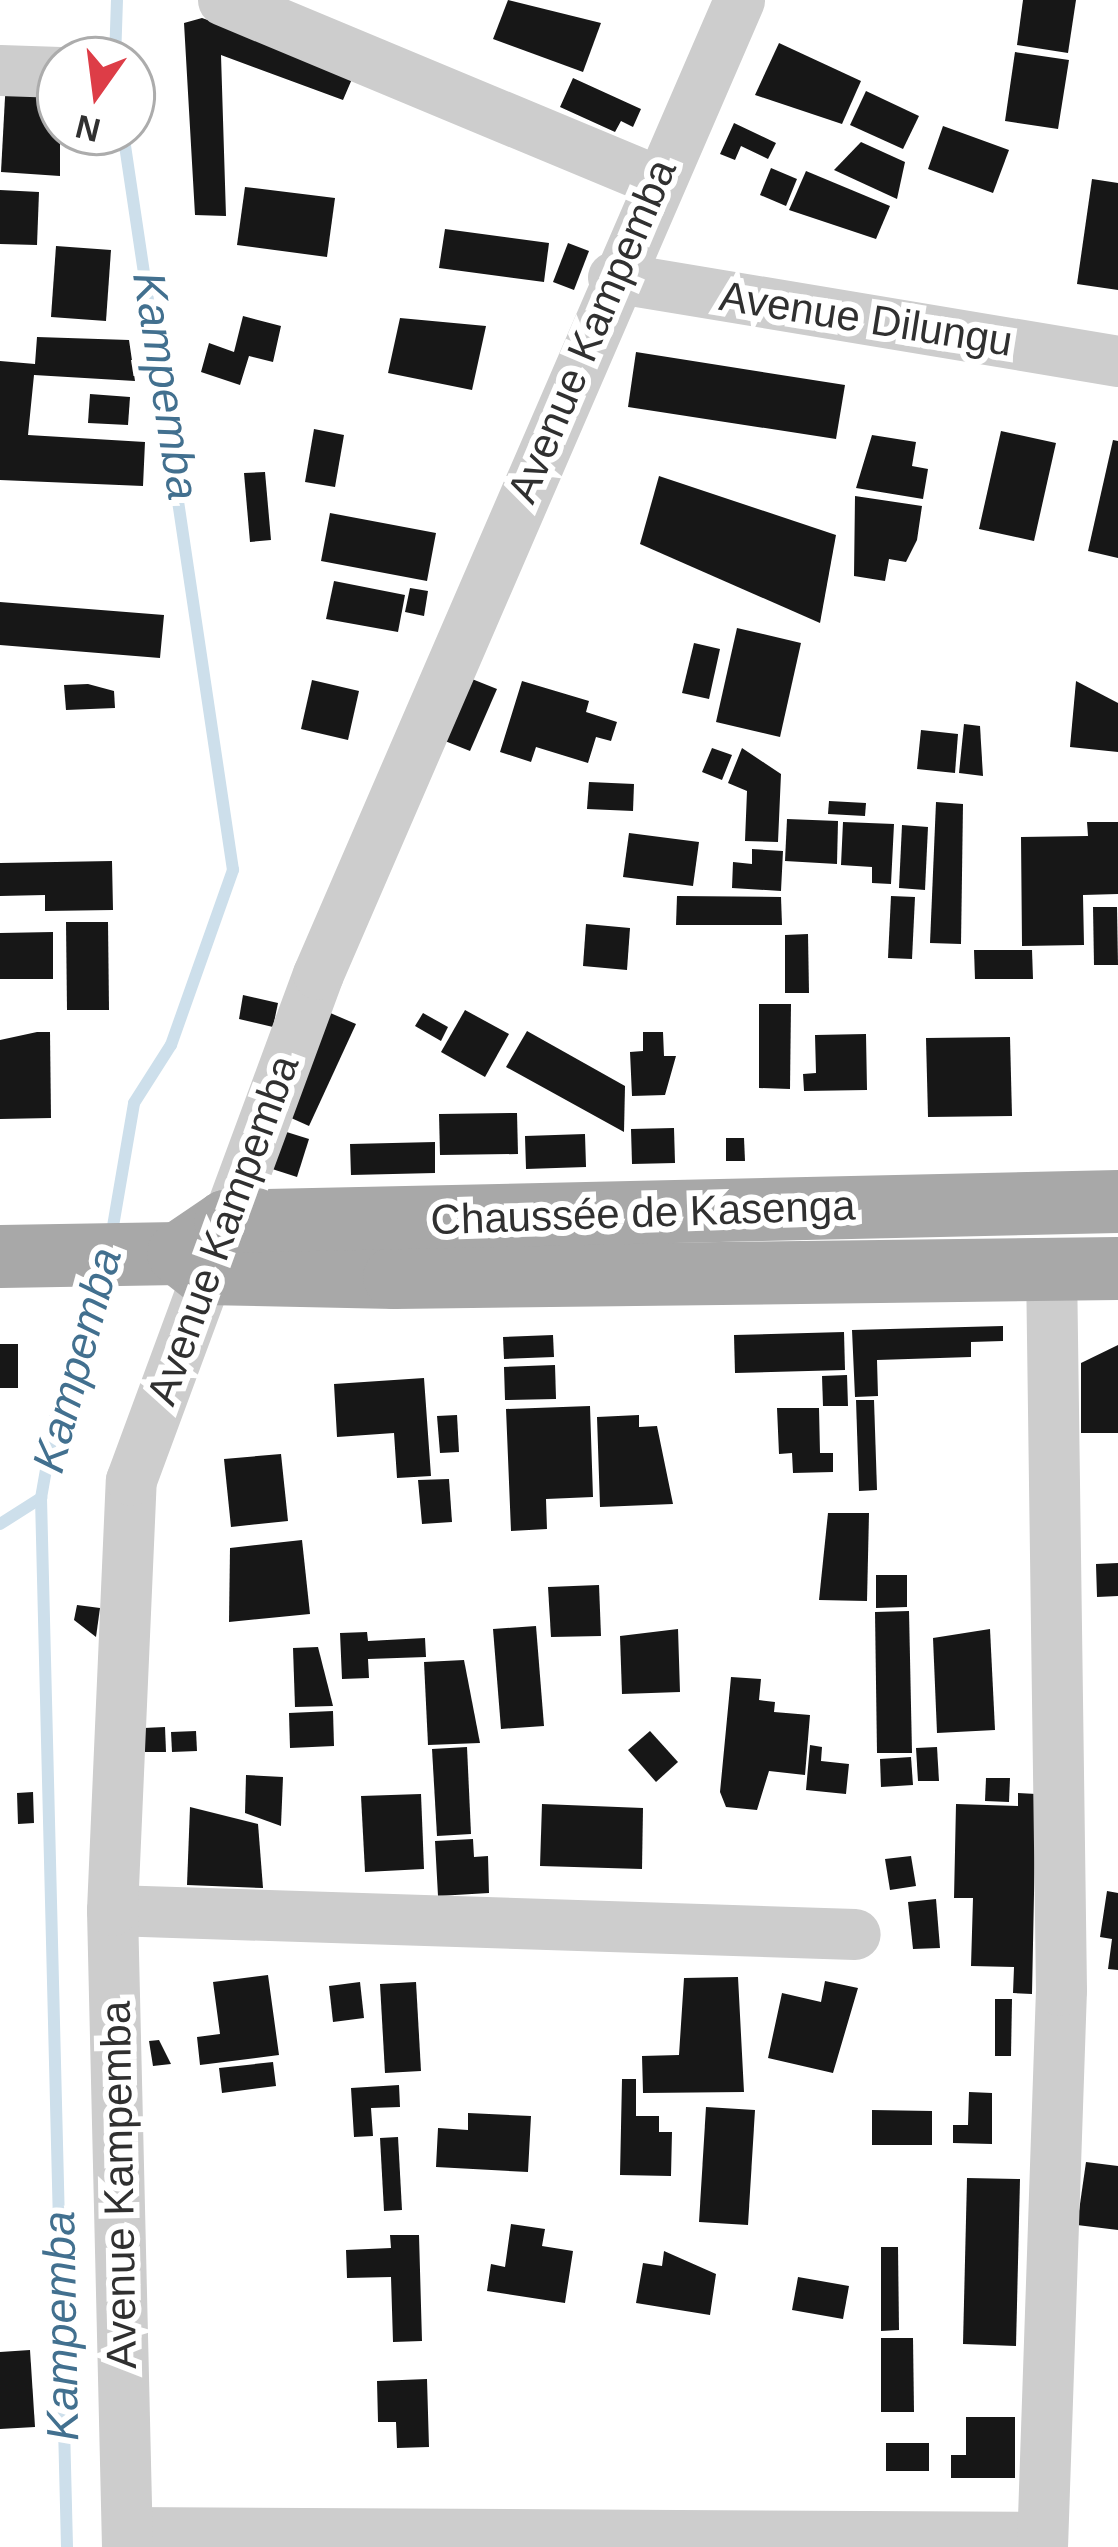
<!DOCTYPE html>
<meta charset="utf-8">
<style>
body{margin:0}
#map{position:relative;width:1118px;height:2547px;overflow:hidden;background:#fff;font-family:Arial,sans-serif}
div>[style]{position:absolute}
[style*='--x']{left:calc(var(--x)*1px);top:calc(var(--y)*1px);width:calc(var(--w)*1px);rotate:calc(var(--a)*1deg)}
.stream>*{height:12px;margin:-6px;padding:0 6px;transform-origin:6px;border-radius:6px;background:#cddfeb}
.building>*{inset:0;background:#171717}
.minor>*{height:51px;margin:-25.5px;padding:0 25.5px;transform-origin:25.5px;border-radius:25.5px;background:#cdcdcd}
.major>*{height:63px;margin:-31.5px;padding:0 31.5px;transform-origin:31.5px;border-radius:31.5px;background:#a8a8a8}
span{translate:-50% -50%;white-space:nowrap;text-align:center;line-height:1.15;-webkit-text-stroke:12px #fff;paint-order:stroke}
.street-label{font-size:42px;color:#303030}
.water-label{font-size:45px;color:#42708f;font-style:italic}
.north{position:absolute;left:36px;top:36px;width:120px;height:120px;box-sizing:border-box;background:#fff;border:3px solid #acacac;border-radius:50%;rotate:194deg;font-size:33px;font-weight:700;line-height:48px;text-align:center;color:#303030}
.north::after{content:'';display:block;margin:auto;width:42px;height:54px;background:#dd3d47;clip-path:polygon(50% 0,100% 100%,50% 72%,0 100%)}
</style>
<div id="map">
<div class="stream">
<i style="--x:115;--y:60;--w:60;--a:-88.1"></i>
<i style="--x:111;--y:1238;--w:137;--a:-80.3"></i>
<i style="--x:134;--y:1103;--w:69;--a:-57.5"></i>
<i style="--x:171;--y:1045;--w:186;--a:-70.5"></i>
<i style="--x:233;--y:870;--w:746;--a:-98.48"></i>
<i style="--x:0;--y:1524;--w:49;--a:-32.4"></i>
<i style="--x:67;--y:2547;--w:1049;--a:-91.42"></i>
<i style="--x:41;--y:1498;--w:97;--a:-80"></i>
<i style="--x:58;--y:1402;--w:140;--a:-70.4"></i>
</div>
<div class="building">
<i style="clip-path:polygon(508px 0,601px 23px,583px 72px,493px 39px)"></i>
<i style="clip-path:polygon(1023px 0,1076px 0,1068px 53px,1017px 45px)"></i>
<i style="clip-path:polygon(202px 18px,355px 72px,343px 100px,221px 55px,226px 216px,195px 215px,184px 23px)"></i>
<i style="clip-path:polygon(779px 43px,861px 81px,842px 124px,755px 95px)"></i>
<i style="clip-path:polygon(1015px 52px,1069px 60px,1058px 129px,1005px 121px)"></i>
<i style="clip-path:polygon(573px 78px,641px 109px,633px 127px,621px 121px,615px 132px,560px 107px)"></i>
<i style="clip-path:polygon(6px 79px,60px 83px,60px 176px,1px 172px)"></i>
<i style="clip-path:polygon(866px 91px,919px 116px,903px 149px,850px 125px)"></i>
<i style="clip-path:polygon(734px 123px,776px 143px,768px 159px,741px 146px,735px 160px,720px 154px)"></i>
<i style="clip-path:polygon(943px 126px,1009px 150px,993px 193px,928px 169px)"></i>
<i style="clip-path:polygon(861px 142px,905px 162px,897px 199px,834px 170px)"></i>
<i style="clip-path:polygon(771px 168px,797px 179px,786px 206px,760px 195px)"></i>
<i style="clip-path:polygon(806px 171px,890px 206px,876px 239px,789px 210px)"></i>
<i style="clip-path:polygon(1092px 179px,1118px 183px,1118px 290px,1077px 284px)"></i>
<i style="clip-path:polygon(245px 187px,335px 198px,327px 257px,237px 245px)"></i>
<i style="clip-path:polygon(0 190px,39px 192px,37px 245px,0 244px)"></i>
<i style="clip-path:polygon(445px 229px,549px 243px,544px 282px,439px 268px)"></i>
<i style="clip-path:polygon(568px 243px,589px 251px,574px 290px,553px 282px)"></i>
<i style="clip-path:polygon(56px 246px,111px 250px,106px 321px,51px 317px)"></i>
<i style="clip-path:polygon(243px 316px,281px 326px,273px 362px,249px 356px,240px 385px,201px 372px,209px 343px,234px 352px)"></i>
<i style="clip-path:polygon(400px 318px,486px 326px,472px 390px,388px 373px)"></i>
<i style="clip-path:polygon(37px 337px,129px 340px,135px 381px,34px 375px,28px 435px,145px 442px,143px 486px,0 480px,0 361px,35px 364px)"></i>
<i style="clip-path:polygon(636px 352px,845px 385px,836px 439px,628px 407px)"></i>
<i style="clip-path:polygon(90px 394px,130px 397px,128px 425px,88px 423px)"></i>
<i style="clip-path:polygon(314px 429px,344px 435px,335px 487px,305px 482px)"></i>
<i style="clip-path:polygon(1001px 431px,1056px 443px,1034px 541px,979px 529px)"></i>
<i style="clip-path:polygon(872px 435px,916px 442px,912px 466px,928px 469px,923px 499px,856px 488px)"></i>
<i style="clip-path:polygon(1113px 440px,1118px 441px,1118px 558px,1088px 551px)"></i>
<i style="clip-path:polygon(265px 472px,271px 540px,250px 542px,244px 473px)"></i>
<i style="clip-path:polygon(659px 476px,836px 535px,820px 623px,640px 544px)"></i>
<i style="clip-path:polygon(855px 496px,922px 506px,917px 540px,906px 562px,889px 559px,885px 581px,854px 576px)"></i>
<i style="clip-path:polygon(330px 513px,436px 533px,427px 581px,321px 561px)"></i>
<i style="clip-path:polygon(334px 581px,405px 595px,398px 632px,326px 619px)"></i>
<i style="clip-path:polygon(410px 588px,428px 591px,424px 616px,405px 612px)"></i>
<i style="clip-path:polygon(0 602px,164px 615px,160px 658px,0 645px)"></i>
<i style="clip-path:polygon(737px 628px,801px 643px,780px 737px,716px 722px)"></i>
<i style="clip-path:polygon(694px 643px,720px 649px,709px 699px,682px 693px)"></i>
<i style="clip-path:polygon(472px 679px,497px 689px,470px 751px,445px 741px)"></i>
<i style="clip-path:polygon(312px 680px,359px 691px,348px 740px,301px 729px)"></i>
<i style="clip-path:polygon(522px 681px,589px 701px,586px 712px,617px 722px,611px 741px,596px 737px,588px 763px,536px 747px,531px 762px,500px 752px)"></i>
<i style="clip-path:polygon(1076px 681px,1118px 703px,1118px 752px,1070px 747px)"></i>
<i style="clip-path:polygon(88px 684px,114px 691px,115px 708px,66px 710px,64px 685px)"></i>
<i style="clip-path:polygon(964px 724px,980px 726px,983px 776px,959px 773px)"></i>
<i style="clip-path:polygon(921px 730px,958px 734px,955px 773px,917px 769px)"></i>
<i style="clip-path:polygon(712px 748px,732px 755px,722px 780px,702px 772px)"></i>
<i style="clip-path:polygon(742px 748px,781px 774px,778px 842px,745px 841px,747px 791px,728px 783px)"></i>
<i style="clip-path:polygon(589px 782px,634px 784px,633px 811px,587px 809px)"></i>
<i style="clip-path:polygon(829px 801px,866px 803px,865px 816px,828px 814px)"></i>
<i style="clip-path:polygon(936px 802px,963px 804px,961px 944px,930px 943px)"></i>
<i style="clip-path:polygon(787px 819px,838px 821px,837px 864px,785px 861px)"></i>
<i style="clip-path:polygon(843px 822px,894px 824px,891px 884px,872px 883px,872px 867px,841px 865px)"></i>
<i style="clip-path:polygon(1087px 822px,1118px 822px,1118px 894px,1083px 895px,1084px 945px,1022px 946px,1021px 837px,1088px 836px)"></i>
<i style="clip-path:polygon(902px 825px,928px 827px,925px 890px,899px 888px)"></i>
<i style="clip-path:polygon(629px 833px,699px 842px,693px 886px,623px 877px)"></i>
<i style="clip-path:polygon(752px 849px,783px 851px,781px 891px,732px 888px,733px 862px,752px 864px)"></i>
<i style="clip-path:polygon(112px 861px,113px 910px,45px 911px,45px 895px,0 896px,0 863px)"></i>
<i style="clip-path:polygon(677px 896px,781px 897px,782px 925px,676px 925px)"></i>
<i style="clip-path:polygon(891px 896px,915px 897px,912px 959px,888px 958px)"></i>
<i style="clip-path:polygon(1093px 907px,1117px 907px,1118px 965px,1094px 965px)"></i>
<i style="clip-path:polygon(66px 922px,108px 922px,109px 1010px,67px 1010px)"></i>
<i style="clip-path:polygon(586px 924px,630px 928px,627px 970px,583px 966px)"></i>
<i style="clip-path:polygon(53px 932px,53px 979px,0 979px,0 933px)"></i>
<i style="clip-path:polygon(808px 934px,809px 993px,785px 993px,785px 935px)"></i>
<i style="clip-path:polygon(974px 950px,1032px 950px,1033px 979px,975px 979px)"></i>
<i style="clip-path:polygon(243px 995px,278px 1003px,273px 1027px,239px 1019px)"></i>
<i style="clip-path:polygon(759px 1004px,791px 1004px,790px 1089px,759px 1088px)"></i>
<i style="clip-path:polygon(465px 1010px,509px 1034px,485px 1077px,441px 1052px)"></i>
<i style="clip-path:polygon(328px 1012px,356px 1024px,309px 1126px,280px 1113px)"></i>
<i style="clip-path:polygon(423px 1013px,448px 1027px,441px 1041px,415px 1026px)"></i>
<i style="clip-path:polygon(527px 1031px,625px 1086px,624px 1132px,506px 1067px)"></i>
<i style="clip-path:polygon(37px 1032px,50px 1032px,51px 1118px,0 1119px,0 1040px)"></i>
<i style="clip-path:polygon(643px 1032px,663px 1032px,664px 1056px,676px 1056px,665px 1095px,632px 1096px,630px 1052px,643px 1051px)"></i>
<i style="clip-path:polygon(866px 1034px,867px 1090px,804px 1091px,803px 1074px,816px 1073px,815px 1035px)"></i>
<i style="clip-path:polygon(1010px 1037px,1012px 1116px,928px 1117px,926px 1038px)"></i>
<i style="clip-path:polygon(517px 1113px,518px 1154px,440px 1155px,439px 1114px)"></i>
<i style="clip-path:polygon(674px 1128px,675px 1163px,632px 1164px,631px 1129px)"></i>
<i style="clip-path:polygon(277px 1129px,309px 1139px,297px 1177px,266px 1167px)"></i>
<i style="clip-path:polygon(585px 1134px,586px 1167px,526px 1169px,525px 1136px)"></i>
<i style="clip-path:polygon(726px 1138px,744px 1138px,745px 1161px,726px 1161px)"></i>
<i style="clip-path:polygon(435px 1142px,435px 1173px,351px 1175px,350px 1144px)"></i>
<i style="clip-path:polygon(1003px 1326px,1003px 1341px,971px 1342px,971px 1357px,877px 1360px,878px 1396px,855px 1397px,852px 1330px)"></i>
<i style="clip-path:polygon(844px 1332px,845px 1370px,735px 1373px,734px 1335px)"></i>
<i style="clip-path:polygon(553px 1335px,554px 1357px,504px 1359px,503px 1337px)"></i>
<i style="clip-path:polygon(0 1344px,18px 1344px,18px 1388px,0 1388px)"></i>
<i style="clip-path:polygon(1118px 1345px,1118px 1433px,1081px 1433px,1081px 1363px)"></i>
<i style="clip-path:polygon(555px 1365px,556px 1399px,505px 1400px,504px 1367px)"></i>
<i style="clip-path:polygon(847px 1375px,848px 1406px,823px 1406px,822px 1376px)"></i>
<i style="clip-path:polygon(424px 1378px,431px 1476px,397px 1478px,394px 1433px,337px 1437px,334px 1384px)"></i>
<i style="clip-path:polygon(856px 1400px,874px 1400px,877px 1490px,859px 1491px)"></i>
<i style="clip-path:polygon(590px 1406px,593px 1497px,546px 1499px,547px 1529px,511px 1531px,506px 1409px)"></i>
<i style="clip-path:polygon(777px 1408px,819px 1408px,820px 1453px,833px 1453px,833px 1472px,793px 1473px,792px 1453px,779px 1454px)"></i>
<i style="clip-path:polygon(457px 1415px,459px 1452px,440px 1453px,437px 1416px)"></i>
<i style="clip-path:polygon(639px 1415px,639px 1427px,657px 1426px,673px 1504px,600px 1507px,597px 1417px)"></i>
<i style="clip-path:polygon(281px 1454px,288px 1521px,231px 1527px,224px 1459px)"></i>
<i style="clip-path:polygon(449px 1479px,452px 1522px,422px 1524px,418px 1480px)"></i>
<i style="clip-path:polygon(828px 1513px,869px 1513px,867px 1601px,819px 1600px)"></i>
<i style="clip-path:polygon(302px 1540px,310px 1614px,229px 1622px,230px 1548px)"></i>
<i style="clip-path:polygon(1118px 1563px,1118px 1596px,1097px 1597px,1096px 1564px)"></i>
<i style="clip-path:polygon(876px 1575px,907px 1575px,907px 1607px,876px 1608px)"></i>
<i style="clip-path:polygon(599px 1585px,601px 1636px,551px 1637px,548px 1587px)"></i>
<i style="clip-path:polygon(77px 1605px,100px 1608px,96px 1637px,74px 1620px)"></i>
<i style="clip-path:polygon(909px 1611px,912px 1753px,877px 1753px,875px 1612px)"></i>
<i style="clip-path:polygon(536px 1626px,544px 1726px,501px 1729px,493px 1629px)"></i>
<i style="clip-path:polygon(678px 1629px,680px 1692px,622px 1694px,620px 1636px)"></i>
<i style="clip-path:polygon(990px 1629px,995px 1730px,937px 1733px,933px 1638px)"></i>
<i style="clip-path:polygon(367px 1632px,368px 1641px,425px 1638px,426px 1657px,368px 1659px,369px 1678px,342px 1679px,340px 1633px)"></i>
<i style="clip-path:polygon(318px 1647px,333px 1706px,295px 1707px,293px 1648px)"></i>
<i style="clip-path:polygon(464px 1660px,480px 1743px,428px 1745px,424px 1662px)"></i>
<i style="clip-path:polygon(731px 1677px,761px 1679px,759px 1700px,775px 1702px,774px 1712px,810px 1715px,805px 1775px,769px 1771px,757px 1810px,726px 1807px,720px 1792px)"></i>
<i style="clip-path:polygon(333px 1711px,334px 1746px,290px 1748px,289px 1713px)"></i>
<i style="clip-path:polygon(165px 1727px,166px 1752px,145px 1752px,144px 1728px)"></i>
<i style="clip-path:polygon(196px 1731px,197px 1751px,172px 1752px,171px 1732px)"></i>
<i style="clip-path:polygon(650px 1731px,678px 1762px,656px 1782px,628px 1750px)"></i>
<i style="clip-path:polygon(810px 1745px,822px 1747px,821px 1761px,849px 1764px,846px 1794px,806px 1790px)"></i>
<i style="clip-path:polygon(467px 1747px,471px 1834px,437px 1836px,432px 1749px)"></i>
<i style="clip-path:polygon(937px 1747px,939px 1781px,918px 1781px,916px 1748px)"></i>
<i style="clip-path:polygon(911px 1757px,913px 1785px,881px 1787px,880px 1759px)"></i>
<i style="clip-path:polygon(246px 1775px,283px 1777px,281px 1826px,245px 1813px)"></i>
<i style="clip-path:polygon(986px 1778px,1010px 1778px,1009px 1802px,985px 1801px)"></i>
<i style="clip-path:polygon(33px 1792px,34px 1823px,18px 1824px,17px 1793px)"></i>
<i style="clip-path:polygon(1018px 1793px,1036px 1794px,1032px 1994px,1013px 1993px,1014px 1967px,971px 1966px,973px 1898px,954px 1898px,956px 1804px,1018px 1806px)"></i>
<i style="clip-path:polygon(421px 1794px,424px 1869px,365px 1872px,361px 1796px)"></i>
<i style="clip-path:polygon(542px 1804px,643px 1808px,642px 1869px,540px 1866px)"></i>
<i style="clip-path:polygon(190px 1807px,258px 1824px,263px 1888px,187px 1885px)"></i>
<i style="clip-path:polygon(473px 1839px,474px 1857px,488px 1856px,489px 1893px,438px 1896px,435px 1841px)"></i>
<i style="clip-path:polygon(911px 1856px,916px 1886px,890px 1890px,885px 1859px)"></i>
<i style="clip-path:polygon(1107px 1891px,1118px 1893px,1118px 1970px,1108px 1969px,1112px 1939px,1100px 1937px)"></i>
<i style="clip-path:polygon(936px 1899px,940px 1948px,913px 1949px,908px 1902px)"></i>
<i style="clip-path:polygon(268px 1975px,279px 2055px,200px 2065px,197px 2037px,220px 2034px,213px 1982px)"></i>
<i style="clip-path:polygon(738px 1977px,744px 2092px,643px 2093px,642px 2056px,679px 2055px,684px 1978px)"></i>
<i style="clip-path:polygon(825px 1981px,858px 1988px,833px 2073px,768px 2058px,782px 1993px,821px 2002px)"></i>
<i style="clip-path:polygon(360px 1982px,364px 2018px,333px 2022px,329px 1986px)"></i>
<i style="clip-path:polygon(416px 1982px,421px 2071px,385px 2073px,380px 1984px)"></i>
<i style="clip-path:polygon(995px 1999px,1012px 1999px,1011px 2056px,995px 2056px)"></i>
<i style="clip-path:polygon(159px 2040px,171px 2064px,153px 2066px,149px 2041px)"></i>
<i style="clip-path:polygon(273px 2062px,276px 2086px,222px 2093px,219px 2068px)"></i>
<i style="clip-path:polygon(622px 2079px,636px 2079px,636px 2116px,659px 2116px,659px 2132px,672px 2132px,671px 2176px,620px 2175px)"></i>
<i style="clip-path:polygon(399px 2085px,400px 2107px,371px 2108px,373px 2136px,354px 2137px,351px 2088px)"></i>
<i style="clip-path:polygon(969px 2092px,992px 2093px,992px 2144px,953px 2143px,953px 2125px,968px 2125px)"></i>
<i style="clip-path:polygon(706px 2107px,755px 2110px,748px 2225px,699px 2222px)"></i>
<i style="clip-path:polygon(872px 2110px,932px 2111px,932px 2145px,872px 2145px)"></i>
<i style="clip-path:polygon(468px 2113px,531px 2116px,528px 2172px,436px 2167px,438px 2128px,468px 2130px)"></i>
<i style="clip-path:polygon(398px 2137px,402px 2210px,384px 2211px,380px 2138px)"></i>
<i style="clip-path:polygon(1086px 2162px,1118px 2166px,1118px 2230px,1077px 2225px)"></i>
<i style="clip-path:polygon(967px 2178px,1020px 2179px,1016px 2346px,963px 2344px)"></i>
<i style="clip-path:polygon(511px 2224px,545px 2229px,542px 2246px,573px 2251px,565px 2303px,487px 2291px,491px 2264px,505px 2267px)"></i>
<i style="clip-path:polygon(390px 2235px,419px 2235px,422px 2341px,393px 2342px,391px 2277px,347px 2278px,346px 2250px,391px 2248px)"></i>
<i style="clip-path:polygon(881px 2247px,898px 2247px,899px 2330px,881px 2331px)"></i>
<i style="clip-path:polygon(664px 2251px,716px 2274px,710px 2315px,636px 2303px,643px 2263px,662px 2266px)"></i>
<i style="clip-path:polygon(798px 2277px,849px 2286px,843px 2319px,792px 2310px)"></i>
<i style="clip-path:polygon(881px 2338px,913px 2338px,914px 2412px,881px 2412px)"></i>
<i style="clip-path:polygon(30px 2350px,35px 2427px,0 2429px,0 2352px)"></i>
<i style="clip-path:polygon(427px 2379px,429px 2447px,397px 2448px,396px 2422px,378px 2422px,377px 2381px)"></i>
<i style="clip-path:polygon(966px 2417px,1015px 2417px,1015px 2478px,951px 2478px,951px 2455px,966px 2455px)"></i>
<i style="clip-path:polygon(886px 2443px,929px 2443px,929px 2471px,886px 2471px)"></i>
</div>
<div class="minor">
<i style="--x:223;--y:0;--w:469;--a:22.6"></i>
<i style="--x:0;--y:70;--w:60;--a:1.9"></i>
<i style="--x:613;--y:277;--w:512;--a:9.44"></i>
<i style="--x:112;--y:1910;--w:743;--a:1.85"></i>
<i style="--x:127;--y:2532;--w:915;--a:0.31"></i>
<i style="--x:127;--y:2547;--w:637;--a:-91.35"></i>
<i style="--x:112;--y:1910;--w:430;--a:-87.5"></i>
<i style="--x:131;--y:1480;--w:539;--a:-69.72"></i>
<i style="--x:318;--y:974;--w:1061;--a:-66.62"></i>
<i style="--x:1042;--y:2547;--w:557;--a:-88.05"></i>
<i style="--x:1061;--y:1990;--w:722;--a:-90.79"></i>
</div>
<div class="major">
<i style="--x:178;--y:1253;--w:33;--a:38"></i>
<i style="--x:204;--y:1273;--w:190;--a:1.2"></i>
<i style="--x:394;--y:1277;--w:724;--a:-0.71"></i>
<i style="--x:0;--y:1256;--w:178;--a:-1"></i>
<i style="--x:178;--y:1253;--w:57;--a:-34.2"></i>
<i style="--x:225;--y:1221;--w:893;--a:-1.28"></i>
</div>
<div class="street-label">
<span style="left:866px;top:319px;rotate:9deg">Avenue Dilungu</span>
<span style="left:592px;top:331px;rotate:-67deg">Avenue Kampemba</span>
<span style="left:643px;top:1213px;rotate:-2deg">Chaussée de Kasenga</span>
<span style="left:223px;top:1230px;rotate:-70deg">Avenue Kampemba</span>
<span style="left:119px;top:2185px;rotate:-91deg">Avenue Kampemba</span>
</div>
<div class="water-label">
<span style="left:166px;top:386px;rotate:81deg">Kampemba</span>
<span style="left:77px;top:1360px;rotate:-75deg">Kampemba</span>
<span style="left:61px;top:2326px;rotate:-91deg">Kampemba</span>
</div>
<div class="north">N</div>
</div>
